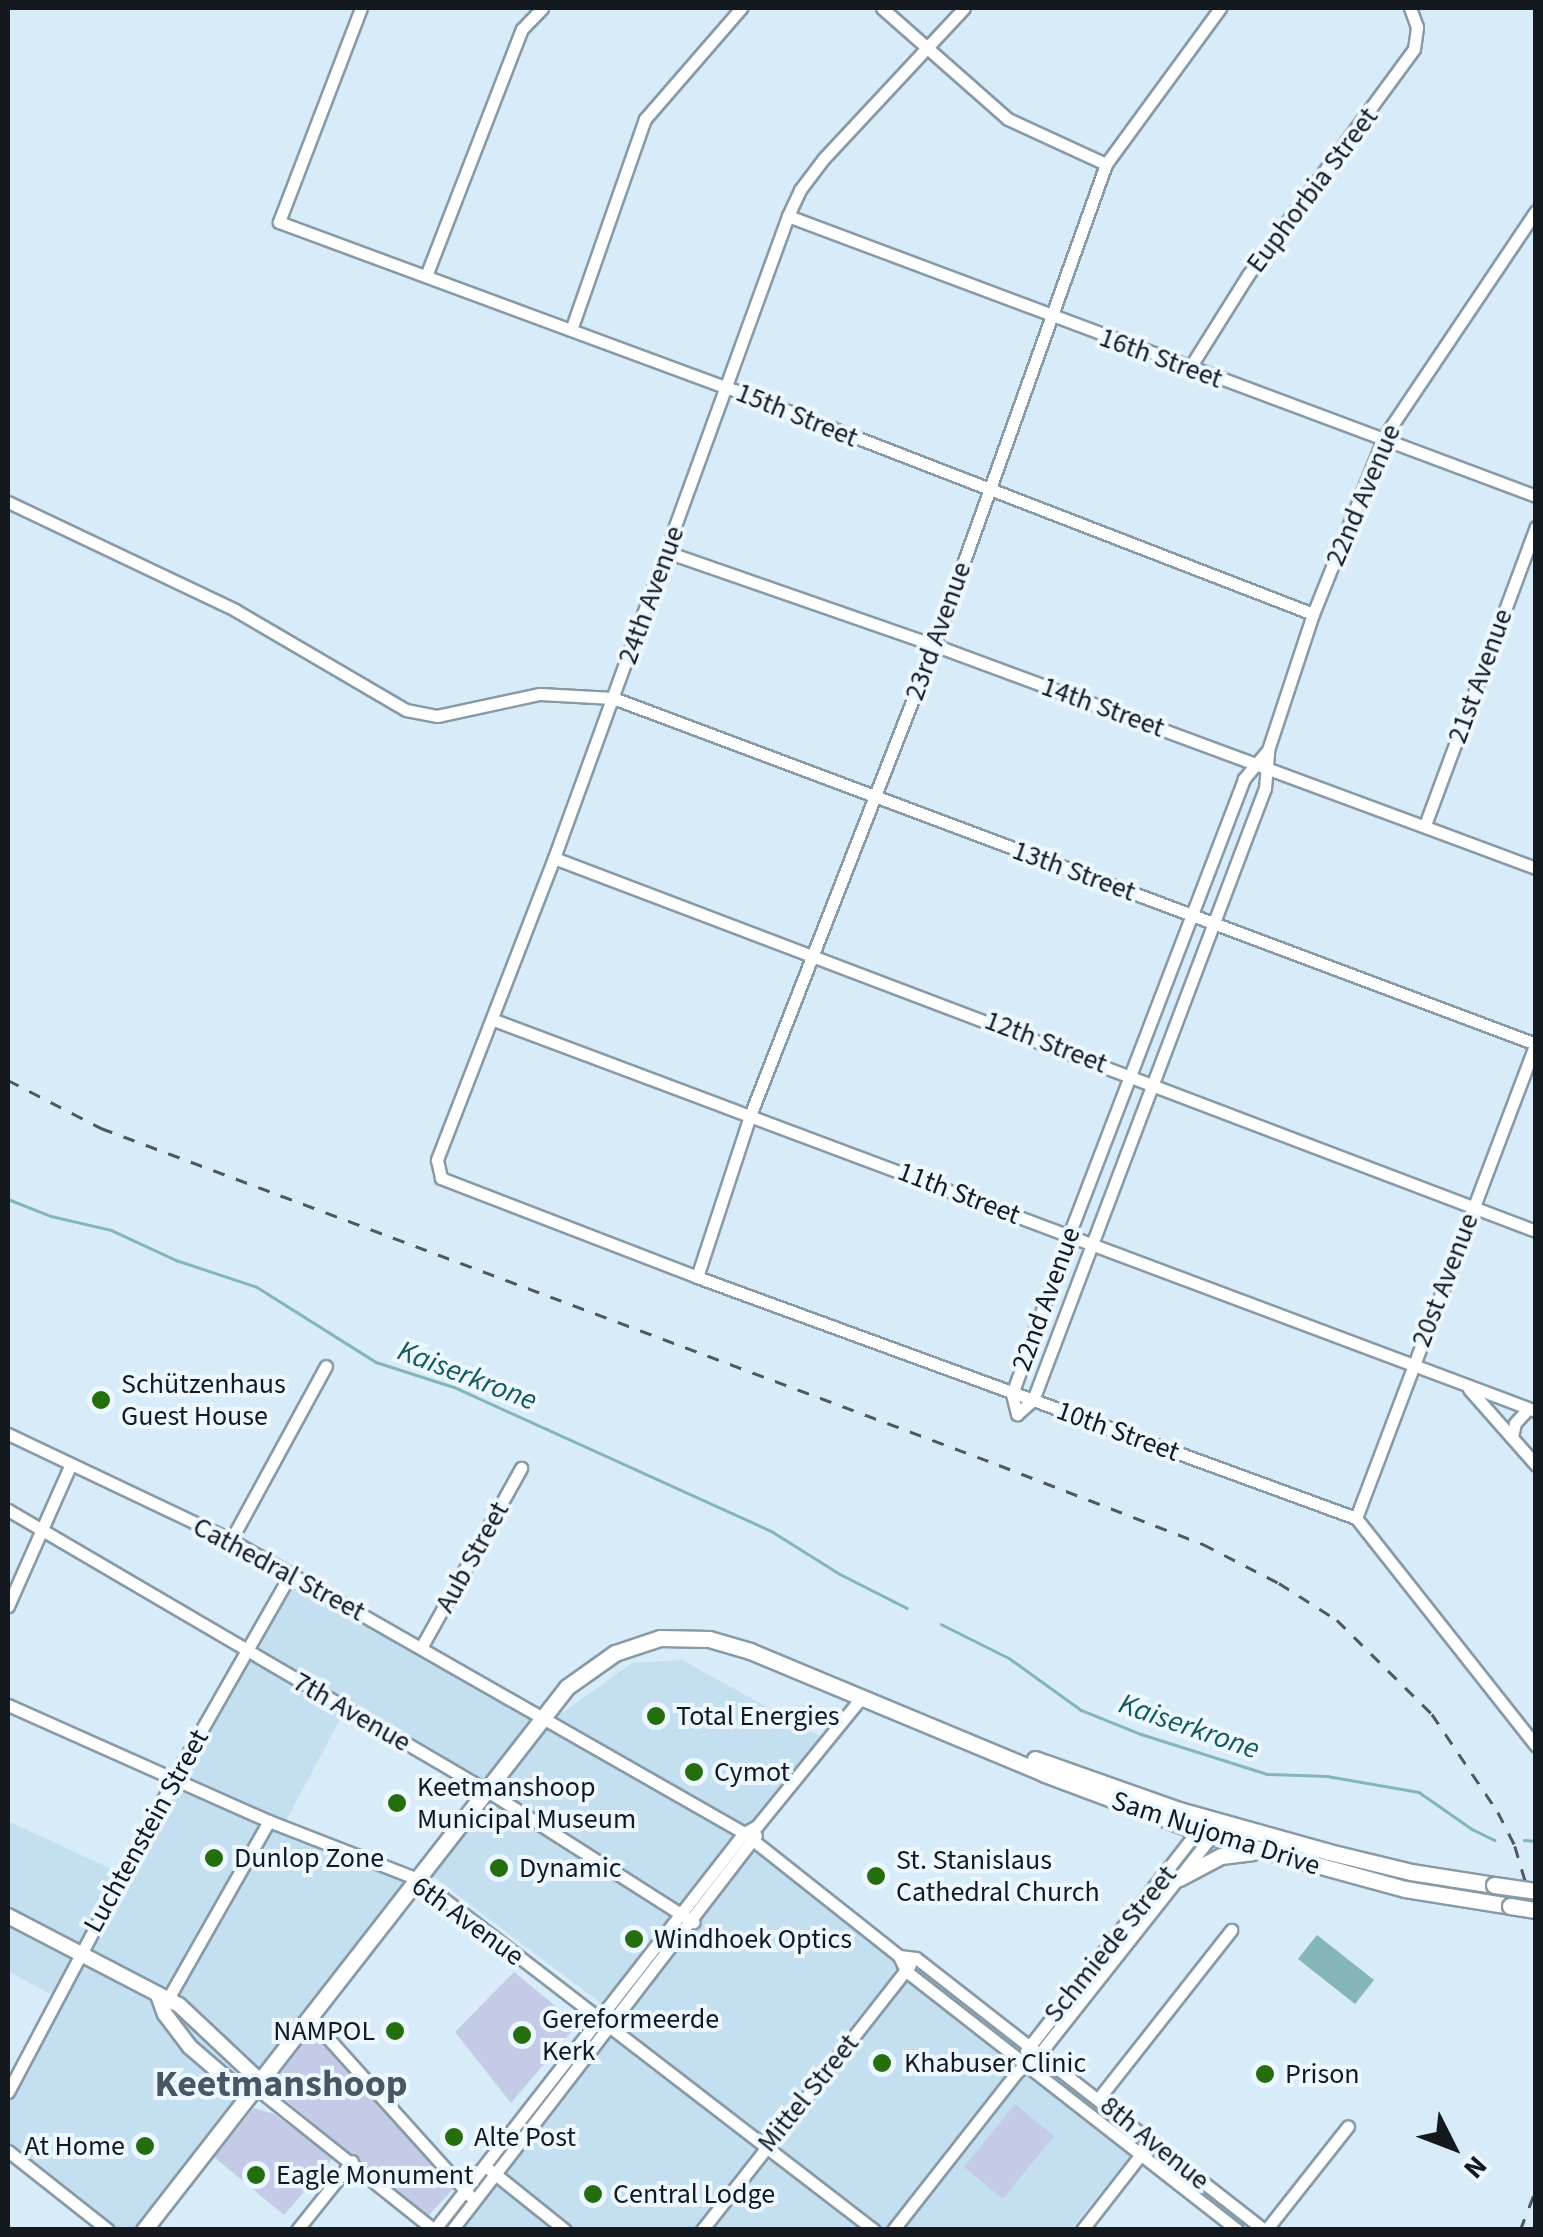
<!DOCTYPE html>
<meta charset="utf-8">
<style>
body{margin:0}
#map{position:relative;width:1543px;height:2237px;overflow:hidden;background:#d8ebf8;font-family:"Source Sans 3",sans-serif}
div>[style]{position:absolute}
[style*='--x']{left:calc(var(--x)*1px);top:calc(var(--y)*1px);width:calc(var(--w)*1px);rotate:calc(var(--a)*1deg)}
.built>*{inset:0;background:#c4dff0}
.green>*{inset:0;background:#c4cbe7}
.water>*{inset:0;background:#85b6b7}
.stream>*{height:2.5px;margin:-1.25px;padding:0 1.25px;transform-origin:1.25px;border-radius:1.25px;background:#85b6b7}
.roads{filter:drop-shadow(2px 0 #889aa6) drop-shadow(-2px 0 #889aa6) drop-shadow(0 2px #889aa6) drop-shadow(0 -2px #889aa6)}
.minor>*{height:11px;margin:-5.5px;padding:0 5.5px;transform-origin:5.5px;border-radius:5.5px;background:#fff}
.tertiary>*{height:14px;margin:-7px;padding:0 7px;transform-origin:7px;border-radius:7px;background:#fff}
.secondary>*{height:15px;margin:-7.5px;padding:0 7.5px;transform-origin:7.5px;border-radius:7.5px;background:#fff}
.rail>*{height:2.5px;margin-top:-1.25px;transform-origin:0;background:repeating-linear-gradient(90deg,#4e5860 0 12px,transparent 0 24px)}
.bridges{filter:drop-shadow(2px 0 #889aa6) drop-shadow(-2px 0 #889aa6) drop-shadow(0 2px #889aa6) drop-shadow(0 -2px #889aa6)}
.secondary-bridge>*{height:15px;margin:-7.5px;padding:0 7.5px;transform-origin:7.5px;border-radius:7.5px;background:#fff}
.dots>*{width:28px;height:28px;translate:-50% -50%;box-sizing:border-box;border:5px solid #ecf7ff;border-radius:50%}
span{translate:-50% -50%;white-space:nowrap;text-align:center;line-height:1.15;-webkit-text-stroke:8px #ecf7ff;paint-order:stroke}
.street-label{font-size:28px;color:#13191e}
.poi-label{font-size:28px;color:#13191e}
.left{translate:0 -50%;text-align:left}
.right{translate:-100% -50%;text-align:right}
.water-label{font-size:30px;color:#13595b;font-style:italic}
.district-label{font-size:38px;color:#475862;font-weight:700}
.frame{position:absolute;inset:0;border:10px solid #13191e;pointer-events:none}
.north{position:absolute;left:1403px;top:2097px;width:100px;height:100px;-webkit-text-stroke:8px #ecf7ff;paint-order:stroke;rotate:132deg;font-size:28px;font-weight:700;line-height:40px;text-align:center;color:#13191e}
.north::after{content:'';display:block;margin:auto;width:35px;height:45px;background:#13191e;clip-path:polygon(50% 0,100% 100%,50% 72%,0 100%)}
</style>
<div id="map">
<div class="built">
<i style="clip-path:polygon(291px 1573px,551px 1721px,632px 1663px,682px 1660px,827px 1740px,745px 1833px,899px 1956px,906px 1971px,1135px 2150px,1071px 2229px,463px 2229px,623px 2020px,431px 1875px,497px 1787px,350px 1701px,283px 1826px,418px 1879px,144px 2229px,108px 2229px,8px 2151px,8px 2092px,56px 1997px,8px 1971px,8px 1821px,122px 1874px)"></i>
</div>
<div class="green">
<i style="clip-path:polygon(514px 1972px,570px 2018px,572px 2031px,511px 2103px,455px 2032px)"></i>
<i style="clip-path:polygon(307px 2038px,323px 2043px,454px 2188px,427px 2217px,270px 2087px)"></i>
<i style="clip-path:polygon(1015px 2104px,1054px 2136px,1003px 2199px,964px 2167px)"></i>
<i style="clip-path:polygon(254px 2108px,274px 2114px,333px 2158px,284px 2215px,214px 2157px)"></i>
</div>
<div class="water">
<i style="clip-path:polygon(1317px 1935px,1374px 1980px,1355px 2004px,1298px 1959px)"></i>
</div>
<div class="stream">
<i style="--x:8;--y:1199;--w:46;--a:21.6"></i>
<i style="--x:51;--y:1216;--w:62;--a:13.1"></i>
<i style="--x:111;--y:1230;--w:72;--a:24.8"></i>
<i style="--x:176;--y:1260;--w:85;--a:18.4"></i>
<i style="--x:257;--y:1287;--w:141;--a:32.2"></i>
<i style="--x:376;--y:1362;--w:82;--a:17.8"></i>
<i style="--x:454;--y:1387;--w:350;--a:24.4"></i>
<i style="--x:773;--y:1532;--w:79;--a:32.1"></i>
<i style="--x:840;--y:1574;--w:75;--a:26.9"></i>
<i style="--x:941;--y:1624;--w:76;--a:26.6"></i>
<i style="--x:1009;--y:1658;--w:89;--a:35.8"></i>
<i style="--x:1081;--y:1710;--w:65;--a:21.8"></i>
<i style="--x:1141;--y:1734;--w:132;--a:17.6"></i>
<i style="--x:1267;--y:1774;--w:60;--a:1.9"></i>
<i style="--x:1327;--y:1776;--w:93;--a:9.9"></i>
<i style="--x:1419;--y:1792;--w:65;--a:34.9"></i>
<i style="--x:1472;--y:1829;--w:25;--a:26"></i>
<i style="--x:1524;--y:1840;--w:12;--a:5"></i>
</div>
<div class="roads">
<div class="minor">
<i style="--x:361;--y:8;--w:229;--a:111"></i>
<i style="--x:279;--y:222;--w:476;--a:20.3"></i>
<i style="--x:726;--y:387;--w:629;--a:21.14"></i>
<i style="--x:882;--y:8;--w:168;--a:41.4"></i>
<i style="--x:1008;--y:119;--w:108;--a:24.7"></i>
<i style="--x:964;--y:8;--w:205;--a:133"></i>
<i style="--x:824;--y:158;--w:40;--a:127"></i>
<i style="--x:800;--y:190;--w:29;--a:115"></i>
<i style="--x:788;--y:216;--w:683;--a:110.03"></i>
<i style="--x:554;--y:858;--w:324;--a:111.2"></i>
<i style="--x:437;--y:1160;--w:18;--a:77"></i>
<i style="--x:441;--y:1178;--w:274;--a:21.1"></i>
<i style="--x:697;--y:1277;--w:702;--a:20.09"></i>
<i style="--x:1356;--y:1518;--w:290;--a:51.7"></i>
<i style="--x:788;--y:216;--w:799;--a:20.52"></i>
<i style="--x:426;--y:276;--w:265;--a:-68.8"></i>
<i style="--x:522;--y:29;--w:29;--a:-46"></i>
<i style="--x:571;--y:330;--w:224;--a:-70.7"></i>
<i style="--x:645;--y:119;--w:147;--a:-49.1"></i>
<i style="--x:1189;--y:369;--w:111;--a:-57.9"></i>
<i style="--x:1248;--y:275;--w:280;--a:-53.7"></i>
<i style="--x:1414;--y:49;--w:22;--a:-82"></i>
<i style="--x:1417;--y:27;--w:20;--a:-110"></i>
<i style="--x:8;--y:502;--w:251;--a:25.4"></i>
<i style="--x:235;--y:610;--w:198;--a:30.3"></i>
<i style="--x:406;--y:710;--w:32;--a:11"></i>
<i style="--x:437;--y:716;--w:105;--a:-12.1"></i>
<i style="--x:540;--y:694;--w:73;--a:3.1"></i>
<i style="--x:613;--y:698;--w:986;--a:20.55"></i>
<i style="--x:667;--y:552;--w:283;--a:19.2"></i>
<i style="--x:934;--y:645;--w:642;--a:20.33"></i>
<i style="--x:1268;--y:750;--w:38;--a:130"></i>
<i style="--x:1244;--y:779;--w:488;--a:111"></i>
<i style="--x:1069;--y:1235;--w:169;--a:109.7"></i>
<i style="--x:1012;--y:1394;--w:21;--a:76"></i>
<i style="--x:1017;--y:1414;--w:21;--a:-41"></i>
<i style="--x:1033;--y:1400;--w:654;--a:-69.24"></i>
<i style="--x:1265;--y:788;--w:38;--a:-85"></i>
<i style="--x:1268;--y:750;--w:143;--a:-71.7"></i>
<i style="--x:1313;--y:614;--w:191;--a:-68.1"></i>
<i style="--x:1384;--y:437;--w:272;--a:-56.1"></i>
<i style="--x:1425;--y:825;--w:318;--a:-69.6"></i>
<i style="--x:554;--y:858;--w:1050;--a:20.8"></i>
<i style="--x:494;--y:1020;--w:1113;--a:20.57"></i>
<i style="--x:697;--y:1277;--w:173;--a:-71.8"></i>
<i style="--x:751;--y:1113;--w:503;--a:-68.64"></i>
<i style="--x:934;--y:645;--w:511;--a:-70.32"></i>
<i style="--x:1106;--y:164;--w:193;--a:-53.8"></i>
<i style="--x:1469;--y:1389;--w:101;--a:48.6"></i>
<i style="--x:8;--y:1434;--w:247;--a:25.4"></i>
<i style="--x:231;--y:1540;--w:591;--a:29.73"></i>
<i style="--x:744;--y:1833;--w:198;--a:38.4"></i>
<i style="--x:899;--y:1956;--w:17;--a:65"></i>
<i style="--x:906;--y:1971;--w:420;--a:38"></i>
<i style="--x:1512;--y:1437;--w:14;--a:-78"></i>
<i style="--x:1515;--y:1423;--w:19;--a:-47"></i>
<i style="--x:8;--y:1510;--w:554;--a:30.36"></i>
<i style="--x:486;--y:1790;--w:246;--a:32.5"></i>
<i style="--x:1356;--y:1518;--w:508;--a:-69.25"></i>
<i style="--x:231;--y:1540;--w:198;--a:-61.4"></i>
<i style="--x:8;--y:1606;--w:155;--a:-66.1"></i>
<i style="--x:422;--y:1646;--w:204;--a:-60.9"></i>
<i style="--x:8;--y:1705;--w:286;--a:24"></i>
<i style="--x:269;--y:1821;--w:160;--a:21.3"></i>
<i style="--x:418;--y:1879;--w:575;--a:37.59"></i>
<i style="--x:899;--y:1956;--w:17;--a:7"></i>
<i style="--x:916;--y:1958;--w:442;--a:38"></i>
<i style="--x:165;--y:2004;--w:210;--a:-60.4"></i>
<i style="--x:309;--y:2017;--w:241;--a:48"></i>
<i style="--x:1026;--y:2051;--w:286;--a:-52.1"></i>
<i style="--x:255;--y:2087;--w:229;--a:38.6"></i>
<i style="--x:8;--y:2092;--w:353;--a:-62.1"></i>
<i style="--x:173;--y:1780;--w:238;--a:-60.3"></i>
<i style="--x:1099;--y:2098;--w:214;--a:-51.8"></i>
<i style="--x:8;--y:2151;--w:127;--a:38.3"></i>
<i style="--x:490;--y:2170;--w:96;--a:38.7"></i>
<i style="--x:297;--y:2230;--w:88;--a:-51.4"></i>
<i style="--x:434;--y:2230;--w:504;--a:-52.02"></i>
<i style="--x:744;--y:1833;--w:15;--a:-28"></i>
<i style="--x:757;--y:1826;--w:165;--a:-50.9"></i>
<i style="--x:452;--y:2230;--w:498;--a:-52.4"></i>
<i style="--x:702;--y:2230;--w:337;--a:-51.9"></i>
<i style="--x:893;--y:2230;--w:201;--a:-51.9"></i>
<i style="--x:1017;--y:2072;--w:31;--a:-40"></i>
<i style="--x:1041;--y:2052;--w:278;--a:-51.7"></i>
<i style="--x:1082;--y:2230;--w:114;--a:-52.1"></i>
<i style="--x:1266;--y:2230;--w:132;--a:-51.7"></i>
</div>
<div class="tertiary">
<i style="--x:8;--y:1916;--w:193;--a:27.5"></i>
<i style="--x:179;--y:2005;--w:111;--a:43.2"></i>
<i style="--x:158;--y:1995;--w:20;--a:70"></i>
<i style="--x:165;--y:2014;--w:41;--a:52.9"></i>
<i style="--x:190;--y:2047;--w:77;--a:40.8"></i>
</div>
<div class="secondary">
<i style="--x:1035;--y:1759;--w:153;--a:19.5"></i>
<i style="--x:1179;--y:1810;--w:156;--a:15.6"></i>
<i style="--x:1329;--y:1852;--w:84;--a:13.7"></i>
<i style="--x:1411;--y:1872;--w:84;--a:8.9"></i>
<i style="--x:1179;--y:1878;--w:47;--a:-27.6"></i>
<i style="--x:1221;--y:1856;--w:31;--a:-7"></i>
<i style="--x:144;--y:2230;--w:688;--a:-52.08"></i>
<i style="--x:567;--y:1687;--w:59;--a:-35.3"></i>
<i style="--x:615;--y:1653;--w:47;--a:-18.4"></i>
<i style="--x:660;--y:1638;--w:49;--a:1.2"></i>
<i style="--x:709;--y:1639;--w:43;--a:16.3"></i>
<i style="--x:750;--y:1651;--w:320;--a:22.6"></i>
<i style="--x:1045;--y:1774;--w:177;--a:20.5"></i>
<i style="--x:1211;--y:1836;--w:201;--a:15.3"></i>
<i style="--x:1405;--y:1889;--w:106;--a:9.2"></i>
</div>
</div>
<div class="rail">
<i style="--x:8;--y:1080;--w:105;--a:27.3"></i>
<i style="--x:101;--y:1128;--w:959;--a:20.57"></i>
<i style="--x:999;--y:1465;--w:219;--a:21.2"></i>
<i style="--x:1203;--y:1544;--w:85;--a:27.2"></i>
<i style="--x:1279;--y:1583;--w:69;--a:32.5"></i>
<i style="--x:1337;--y:1620;--w:134;--a:44.7"></i>
<i style="--x:1432;--y:1714;--w:118;--a:56"></i>
<i style="--x:1498;--y:1812;--w:38;--a:63"></i>
<i style="--x:1515;--y:1846;--w:74;--a:73.5"></i>
<i style="--x:1520;--y:2230;--w:44;--a:-68.7"></i>
</div>
<div class="bridges">
<div class="secondary-bridge">
<i style="--x:1494;--y:1885;--w:42;--a:8.1"></i>
<i style="--x:1510;--y:1906;--w:26;--a:9"></i>
</div>
</div>
<div class="dots">
<i style="left:101px;top:1400px;background:#246e0e"></i>
<i style="left:656px;top:1716px;background:#246e0e"></i>
<i style="left:694px;top:1772px;background:#246e0e"></i>
<i style="left:397px;top:1803px;background:#246e0e"></i>
<i style="left:214px;top:1858px;background:#246e0e"></i>
<i style="left:499px;top:1868px;background:#246e0e"></i>
<i style="left:876px;top:1876px;background:#246e0e"></i>
<i style="left:634px;top:1939px;background:#246e0e"></i>
<i style="left:395px;top:2031px;background:#246e0e"></i>
<i style="left:522px;top:2035px;background:#246e0e"></i>
<i style="left:882px;top:2063px;background:#246e0e"></i>
<i style="left:1265px;top:2074px;background:#246e0e"></i>
<i style="left:454px;top:2137px;background:#246e0e"></i>
<i style="left:145px;top:2146px;background:#246e0e"></i>
<i style="left:256px;top:2175px;background:#246e0e"></i>
<i style="left:593px;top:2194px;background:#246e0e"></i>
</div>
<div class="street-label">
<span style="left:1312px;top:190px;rotate:-53deg">Euphorbia Street</span>
<span style="left:1161px;top:358px;rotate:20deg">16th Street</span>
<span style="left:797px;top:415px;rotate:22deg">15th Street</span>
<span style="left:1363px;top:495px;rotate:-67deg">22nd Avenue</span>
<span style="left:651px;top:595px;rotate:-70deg">24th Avenue</span>
<span style="left:938px;top:631px;rotate:-70deg">23rd Avenue</span>
<span style="left:1480px;top:676px;rotate:-70deg">21st Avenue</span>
<span style="left:1103px;top:707px;rotate:20deg">14th Street</span>
<span style="left:1074px;top:871px;rotate:20deg">13th Street</span>
<span style="left:1046px;top:1042px;rotate:21deg">12th Street</span>
<span style="left:959px;top:1193px;rotate:21deg">11th Street</span>
<span style="left:1445px;top:1280px;rotate:-69deg">20st Avenue</span>
<span style="left:1046px;top:1299px;rotate:-70deg">22nd Avenue</span>
<span style="left:1118px;top:1431px;rotate:20deg">10th Street</span>
<span style="left:472px;top:1557px;rotate:-61deg">Aub Street</span>
<span style="left:279px;top:1569px;rotate:28deg">Cathedral Street</span>
<span style="left:352px;top:1712px;rotate:30deg">7th Avenue</span>
<span style="left:146px;top:1831px;rotate:-61deg">Luchtenstein Street</span>
<span style="left:1216px;top:1833px;rotate:18deg">Sam Nujoma Drive</span>
<span style="left:468px;top:1921px;rotate:36deg">6th Avenue</span>
<span style="left:1110px;top:1944px;rotate:-51deg">Schmiede Street</span>
<span style="left:808px;top:2093px;rotate:-51deg">Mittel Street</span>
<span style="left:1155px;top:2143px;rotate:39deg">8th Avenue</span>
</div>
<div class="poi-label">
<span class="left" style="left:121px;top:1400px">Schützenhaus<br>Guest House</span>
<span class="left" style="left:676px;top:1716px">Total Energies</span>
<span class="left" style="left:714px;top:1772px">Cymot</span>
<span class="left" style="left:417px;top:1803px">Keetmanshoop<br>Municipal Museum</span>
<span class="left" style="left:234px;top:1858px">Dunlop Zone</span>
<span class="left" style="left:896px;top:1876px">St. Stanislaus<br>Cathedral Church</span>
<span class="left" style="left:519px;top:1868px">Dynamic</span>
<span class="left" style="left:654px;top:1939px">Windhoek Optics</span>
<span class="left" style="left:542px;top:2035px">Gereformeerde<br>Kerk</span>
<span class="right" style="left:375px;top:2031px">NAMPOL</span>
<span class="left" style="left:904px;top:2063px">Khabuser Clinic</span>
<span class="left" style="left:1285px;top:2074px">Prison</span>
<span class="left" style="left:474px;top:2137px">Alte Post</span>
<span class="right" style="left:125px;top:2146px">At Home</span>
<span class="left" style="left:276px;top:2175px">Eagle Monument</span>
<span class="left" style="left:613px;top:2194px">Central Lodge</span>
</div>
<div class="water-label">
<span style="left:467px;top:1376px;rotate:21deg">Kaiserkrone</span>
<span style="left:1189px;top:1727px;rotate:19deg">Kaiserkrone</span>
</div>
<div class="district-label">
<span style="left:281px;top:2085px">Keetmanshoop</span>
</div>
<div class="frame"></div>
<div class="north">N</div>
</div>
